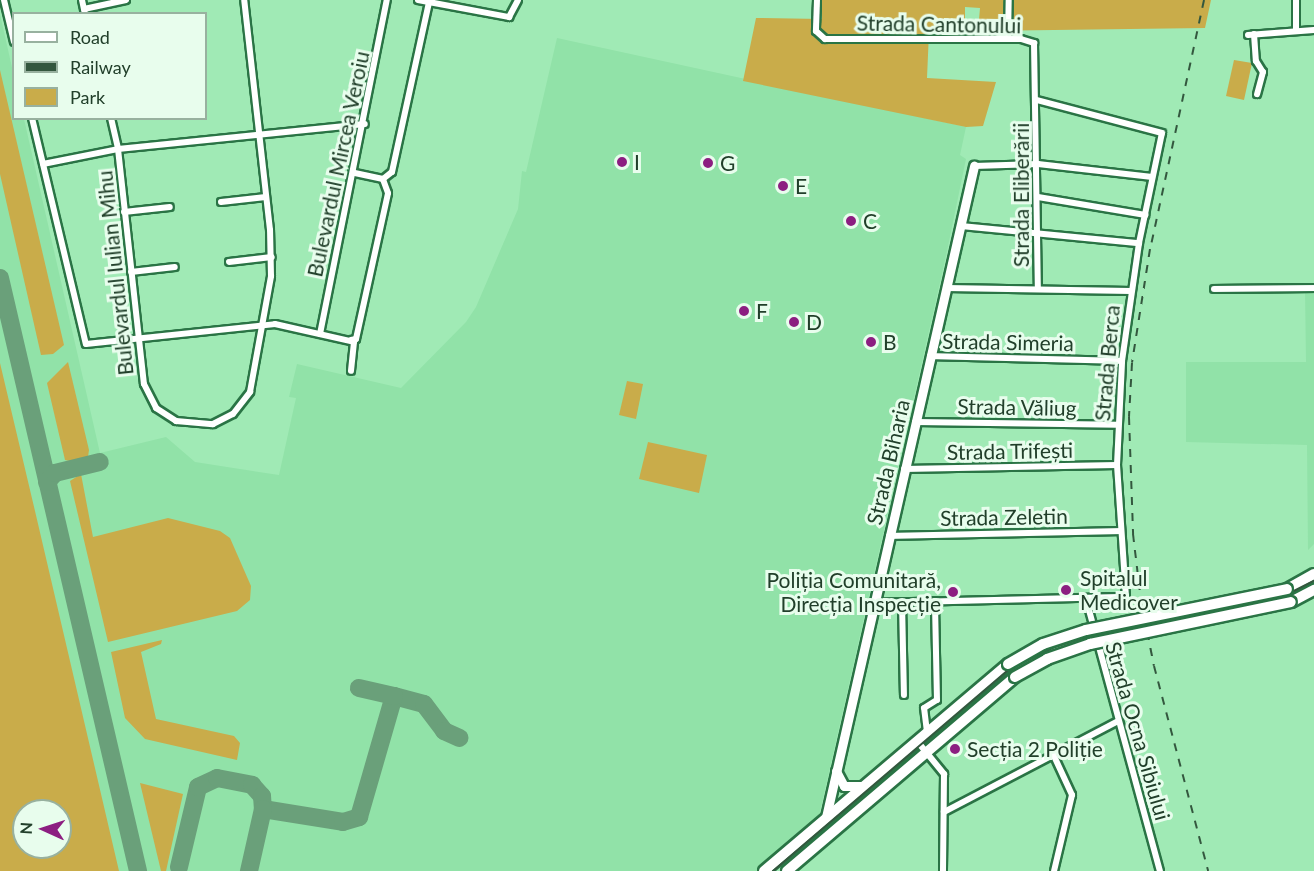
<!DOCTYPE html>
<meta charset="utf-8">
<style>
body{margin:0}
#map{position:relative;width:1314px;height:871px;overflow:hidden;background:#a0eab5;font-family:Lato,sans-serif}
div>[style]{position:absolute}
[style*='--x']{left:calc(var(--x)*1px);top:calc(var(--y)*1px);width:calc(var(--w)*1px);rotate:calc(var(--a)*1deg)}
.built>*{inset:0;background:#91e2a8}
.green>*{inset:0;background:#c9ac4a}
.taxiway>*{height:18px;margin:-9px;padding:0 9px;transform-origin:9px;border-radius:9px;background:#6aa07a}
.roads{filter:drop-shadow(2px 0 #2a7445) drop-shadow(-2px 0 #2a7445) drop-shadow(0 2px #2a7445) drop-shadow(0 -2px #2a7445)}
.street>*{height:6px;margin:-3px;padding:0 3px;transform-origin:3px;border-radius:3px;background:#fff}
.secondary>*{height:9px;margin:-4.5px;padding:0 4.5px;transform-origin:4.5px;border-radius:4.5px;background:#fff}
.primary>*{height:10px;margin:-5px;padding:0 5px;transform-origin:5px;border-radius:5px;background:#fff}
.tram>*{height:1.5px;margin:-0.75px;padding:0 0.75px;transform-origin:0.75px;border-radius:0.75px;background:#33573e}
.rail>*{height:2px;margin-top:-1px;transform-origin:0;background:repeating-linear-gradient(90deg,#33573e 0 8px,transparent 0 16px)}
.bridges{filter:drop-shadow(2px 0 #2a7445) drop-shadow(-2px 0 #2a7445) drop-shadow(0 2px #2a7445) drop-shadow(0 -2px #2a7445)}
.primary-bridge>*{height:10px;margin:-5px;padding:0 5px;transform-origin:5px;border-radius:5px;background:#fff}
.dots>*{width:16px;height:16px;translate:-50% -50%;box-sizing:border-box;border:3px solid #e8fded;border-radius:50%}
span{translate:-50% -50%;white-space:nowrap;text-align:center;line-height:1.15;-webkit-text-stroke:6px #e8fded;paint-order:stroke}
.street-label{font-size:21px;color:#213f2a}
.poi-label{font-size:21px;color:#213f2a}
.left{translate:0 -50%;text-align:left}
.right{translate:-100% -50%;text-align:right}
.legend{position:absolute;left:12px;top:12px;width:195px;height:108px;box-sizing:border-box;background:#e8fded;border:2px solid #98b19f;margin:0;padding:8px 10px;list-style:none;font-size:18px;color:#213f2a}
.legend li{display:flex;align-items:center;gap:12px;height:30px}
.legend b{width:30px;border:2px solid #98b19f}
.north{position:absolute;left:12px;top:799px;width:60px;height:60px;box-sizing:border-box;background:#e8fded;border:2px solid #98b19f;border-radius:50%;rotate:273deg;font-size:16px;font-weight:700;line-height:24px;text-align:center;color:#213f2a}
.north::after{content:'';display:block;margin:auto;width:21px;height:27px;background:#8c1e81;clip-path:polygon(50% 0,100% 100%,50% 72%,0 100%)}
</style>
<div id="map">
<div class="built">
<i style="clip-path:polygon(evenodd,0 14px,13px 72px,14px 118px,24px 119px,100px 453px,166px 437px,195px 462px,279px 475px,296px 398px,289px 397px,297px 364px,401px 388px,466px 322px,476px 307px,518px 209px,522px 171px,526px 172px,557px 38px,966px 127px,960px 155px,966px 159px,946px 256px,819px 816px,758px 871px,0 871px,0 14px,24px 811px,60px 811px,60px 847px,24px 847px,24px 811px)"></i>
<i style="clip-path:polygon(1305px 289px,1314px 290px,1314px 544px,1308px 550px,1307px 445px,1186px 442px,1186px 362px,1306px 362px)"></i>
</div>
<div class="green">
<i style="clip-path:polygon(822px 0,1211px 0,1205px 28px,978px 31px,980px 8px,965px 7px,965px 31px,929px 32px,927px 78px,996px 82px,983px 126px,966px 127px,743px 81px,756px 18px,822px 19px)"></i>
<i style="clip-path:polygon(1234px 60px,1252px 63px,1244px 100px,1226px 96px)"></i>
<i style="clip-path:polygon(0 70px,64px 345px,53px 354px,41px 355px,0 174px)"></i>
<i style="clip-path:polygon(68px 362px,89px 450px,88px 457px,70px 461px,65px 460px,47px 383px)"></i>
<i style="clip-path:polygon(evenodd,0 363px,35px 511px,119px 871px,0 871px,0 363px,24px 811px,60px 811px,60px 847px,24px 847px,24px 811px)"></i>
<i style="clip-path:polygon(627px 381px,643px 384px,636px 419px,619px 415px)"></i>
<i style="clip-path:polygon(648px 442px,707px 455px,699px 493px,639px 479px)"></i>
<i style="clip-path:polygon(81px 474px,93px 537px,168px 518px,220px 531px,230px 538px,251px 586px,250px 600px,237px 611px,108px 642px,70px 481px)"></i>
<i style="clip-path:polygon(162px 640px,161px 644px,141px 652px,156px 719px,234px 736px,240px 743px,237px 760px,145px 739px,125px 718px,111px 652px)"></i>
<i style="clip-path:polygon(140px 783px,183px 794px,166px 871px,161px 871px)"></i>
</div>
<div class="taxiway">
<i style="--x:0;--y:278;--w:609;--a:76.9"></i>
<i style="--x:47;--y:482;--w:12;--a:-48"></i>
<i style="--x:55;--y:473;--w:46;--a:-13.7"></i>
<i style="--x:394;--y:696;--w:31;--a:15"></i>
<i style="--x:424;--y:704;--w:34;--a:53"></i>
<i style="--x:444;--y:731;--w:17;--a:24"></i>
<i style="--x:263;--y:809;--w:81;--a:9.2"></i>
<i style="--x:343;--y:822;--w:17;--a:-17"></i>
<i style="--x:359;--y:817;--w:126;--a:-73.9"></i>
<i style="--x:394;--y:696;--w:36;--a:-167"></i>
<i style="--x:179;--y:867;--w:82;--a:-76.6"></i>
<i style="--x:198;--y:787;--w:21;--a:-25"></i>
<i style="--x:217;--y:778;--w:36;--a:11"></i>
<i style="--x:252;--y:785;--w:15;--a:48"></i>
<i style="--x:262;--y:796;--w:13;--a:86"></i>
<i style="--x:263;--y:809;--w:64;--a:102.7"></i>
</div>
<div class="roads">
<div class="street">
<i style="--x:4;--y:0;--w:43;--a:76.6"></i>
<i style="--x:82;--y:0;--w:14;--a:78"></i>
<i style="--x:418;--y:0;--w:93;--a:10.6"></i>
<i style="--x:509;--y:17;--w:19;--a:-62"></i>
<i style="--x:817;--y:0;--w:31;--a:92"></i>
<i style="--x:816;--y:31;--w:12;--a:42"></i>
<i style="--x:825;--y:39;--w:196;--a:0"></i>
<i style="--x:1021;--y:39;--w:14;--a:17"></i>
<i style="--x:1034;--y:43;--w:246;--a:89.1"></i>
<i style="--x:1296;--y:0;--w:31;--a:90"></i>
<i style="--x:84;--y:9;--w:43;--a:-12.1"></i>
<i style="--x:1254;--y:34;--w:27;--a:86"></i>
<i style="--x:1256;--y:61;--w:13;--a:58"></i>
<i style="--x:1263;--y:72;--w:23;--a:105"></i>
<i style="--x:1248;--y:35;--w:66;--a:-4.3"></i>
<i style="--x:1008;--y:39;--w:39;--a:-89"></i>
<i style="--x:32;--y:118;--w:232;--a:76.6"></i>
<i style="--x:86;--y:344;--w:190;--a:-6"></i>
<i style="--x:275;--y:324;--w:81;--a:12.8"></i>
<i style="--x:354;--y:342;--w:29;--a:96"></i>
<i style="--x:111;--y:118;--w:32;--a:77"></i>
<i style="--x:118;--y:149;--w:236;--a:83.7"></i>
<i style="--x:144;--y:384;--w:27;--a:63"></i>
<i style="--x:156;--y:408;--w:24;--a:33"></i>
<i style="--x:176;--y:421;--w:37;--a:5"></i>
<i style="--x:213;--y:424;--w:22;--a:-27"></i>
<i style="--x:233;--y:414;--w:28;--a:-52"></i>
<i style="--x:250;--y:392;--w:118;--a:-79.7"></i>
<i style="--x:271;--y:276;--w:46;--a:-91.2"></i>
<i style="--x:270;--y:230;--w:231;--a:-96.4"></i>
<i style="--x:43;--y:164;--w:76;--a:-11.3"></i>
<i style="--x:118;--y:149;--w:248;--a:-5.8"></i>
<i style="--x:974;--y:166;--w:64;--a:-1.8"></i>
<i style="--x:1038;--y:164;--w:115;--a:6.5"></i>
<i style="--x:383;--y:179;--w:11;--a:-38"></i>
<i style="--x:392;--y:172;--w:174;--a:-77.7"></i>
<i style="--x:1038;--y:197;--w:109;--a:9.5"></i>
<i style="--x:221;--y:202;--w:45;--a:-6.3"></i>
<i style="--x:124;--y:212;--w:46;--a:-6.2"></i>
<i style="--x:961;--y:226;--w:179;--a:5.5"></i>
<i style="--x:229;--y:262;--w:43;--a:-6.6"></i>
<i style="--x:131;--y:272;--w:44;--a:-6.5"></i>
<i style="--x:946;--y:288;--w:185;--a:0.9"></i>
<i style="--x:1214;--y:289;--w:100;--a:-0.6"></i>
<i style="--x:320;--y:334;--w:341;--a:-78.7"></i>
<i style="--x:351;--y:340;--w:5;--a:-11"></i>
<i style="--x:356;--y:339;--w:149;--a:-77.6"></i>
<i style="--x:388;--y:193;--w:15;--a:-110"></i>
<i style="--x:383;--y:179;--w:30;--a:-168"></i>
<i style="--x:930;--y:356;--w:192;--a:1.5"></i>
<i style="--x:915;--y:422;--w:203;--a:0.8"></i>
<i style="--x:904;--y:469;--w:213;--a:-1.1"></i>
<i style="--x:889;--y:536;--w:231;--a:-1.2"></i>
<i style="--x:1086;--y:599;--w:282;--a:74.8"></i>
<i style="--x:902;--y:602;--w:93;--a:88.8"></i>
<i style="--x:873;--y:603;--w:253;--a:-1.4"></i>
<i style="--x:1126;--y:597;--w:132;--a:-93.9"></i>
<i style="--x:1117;--y:465;--w:104;--a:-87.2"></i>
<i style="--x:1122;--y:361;--w:119;--a:-81.8"></i>
<i style="--x:1139;--y:243;--w:112;--a:-78.2"></i>
<i style="--x:1162;--y:133;--w:129;--a:-165.2"></i>
<i style="--x:927;--y:732;--w:24;--a:-97"></i>
<i style="--x:924;--y:708;--w:15;--a:-32"></i>
<i style="--x:937;--y:700;--w:99;--a:-91.2"></i>
<i style="--x:917;--y:741;--w:43;--a:50.7"></i>
<i style="--x:944;--y:774;--w:97;--a:90.6"></i>
<i style="--x:1054;--y:756;--w:43;--a:65.2"></i>
<i style="--x:1072;--y:795;--w:78;--a:103.3"></i>
<i style="--x:944;--y:812;--w:196;--a:-27.6"></i>
</div>
<div class="secondary">
<i style="--x:836;--y:771;--w:17;--a:62"></i>
<i style="--x:844;--y:786;--w:19;--a:0"></i>
<i style="--x:826;--y:817;--w:668;--a:-77.19"></i>
</div>
<div class="primary">
<i style="--x:1287;--y:589;--w:31;--a:-29"></i>
<i style="--x:1291;--y:602;--w:26;--a:-28"></i>
<i style="--x:764;--y:871;--w:320;--a:-40.3"></i>
<i style="--x:787;--y:871;--w:299;--a:-40.4"></i>
</div>
</div>
<div class="tram">
<i style="--x:773;--y:871;--w:313;--a:-40.5"></i>
<i style="--x:1011;--y:668;--w:49;--a:-25.5"></i>
<i style="--x:1055;--y:647;--w:47;--a:-17.3"></i>
<i style="--x:1100;--y:633;--w:192;--a:-11.7"></i>
<i style="--x:1288;--y:594;--w:29;--a:-27"></i>
</div>
<div class="rail">
<i style="--x:1204;--y:0;--w:255;--a:102.2"></i>
<i style="--x:1150;--y:249;--w:115;--a:99"></i>
<i style="--x:1132;--y:363;--w:54;--a:93.2"></i>
<i style="--x:1129;--y:417;--w:117;--a:88"></i>
<i style="--x:1133;--y:534;--w:67;--a:83.2"></i>
<i style="--x:1141;--y:601;--w:66;--a:78.7"></i>
<i style="--x:1154;--y:666;--w:212;--a:75.2"></i>
</div>
<div class="bridges">
<div class="primary-bridge">
<i style="--x:1008;--y:664;--w:40;--a:-29.7"></i>
<i style="--x:1043;--y:644;--w:45;--a:-18"></i>
<i style="--x:1086;--y:630;--w:205;--a:-11.5"></i>
<i style="--x:1015;--y:677;--w:37;--a:-29"></i>
<i style="--x:1047;--y:659;--w:46;--a:-19.2"></i>
<i style="--x:1090;--y:644;--w:205;--a:-11.8"></i>
</div>
</div>
<div class="dots">
<i style="left:622px;top:162px;background:#8c1e81"></i>
<i style="left:708px;top:163px;background:#8c1e81"></i>
<i style="left:783px;top:186px;background:#8c1e81"></i>
<i style="left:851px;top:221px;background:#8c1e81"></i>
<i style="left:744px;top:311px;background:#8c1e81"></i>
<i style="left:794px;top:322px;background:#8c1e81"></i>
<i style="left:871px;top:342px;background:#8c1e81"></i>
<i style="left:1066px;top:590px;background:#8c1e81"></i>
<i style="left:953px;top:592px;background:#8c1e81"></i>
<i style="left:955px;top:749px;background:#8c1e81"></i>
</div>
<div class="street-label">
<span style="left:939px;top:24px;rotate:1deg">Strada Cantonului</span>
<span style="left:338px;top:164px;rotate:-78deg">Bulevardul Mircea Veroiu</span>
<span style="left:1021px;top:195px;rotate:-90deg">Strada Eliberării</span>
<span style="left:115px;top:273px;rotate:-96deg">Bulevardul Iulian Mihu</span>
<span style="left:1008px;top:342px;rotate:1deg">Strada Simeria</span>
<span style="left:1107px;top:363px;rotate:-85deg">Strada Berca</span>
<span style="left:1017px;top:407px;rotate:1deg">Strada Văliug</span>
<span style="left:1010px;top:451px;rotate:-1deg">Strada Trifești</span>
<span style="left:888px;top:462px;rotate:-77deg">Strada Biharia</span>
<span style="left:1004px;top:517px;rotate:-1deg">Strada Zeletin</span>
<span style="left:1138px;top:731px;rotate:74deg">Strada Ocna Sibiului</span>
</div>
<div class="poi-label">
<span class="left" style="left:634px;top:162px">I</span>
<span class="left" style="left:720px;top:163px">G</span>
<span class="left" style="left:795px;top:186px">E</span>
<span class="left" style="left:863px;top:221px">C</span>
<span class="left" style="left:756px;top:311px">F</span>
<span class="left" style="left:806px;top:322px">D</span>
<span class="left" style="left:883px;top:342px">B</span>
<span class="left" style="left:1080px;top:590px">Spitalul<br>Medicover</span>
<span class="right" style="left:941px;top:592px">Poliția Comunitară,<br>Direcția Inspecție</span>
<span class="left" style="left:967px;top:749px">Secția 2 Poliție</span>
</div>
<ul class="legend">
<li><b style="height:8px;background:#fff"></b>Road</li>
<li><b style="height:8px;background:#33573e"></b>Railway</li>
<li><b style="height:16px;background:#c9ac4a"></b>Park</li>
</ul>
<div class="north">N</div>
</div>
